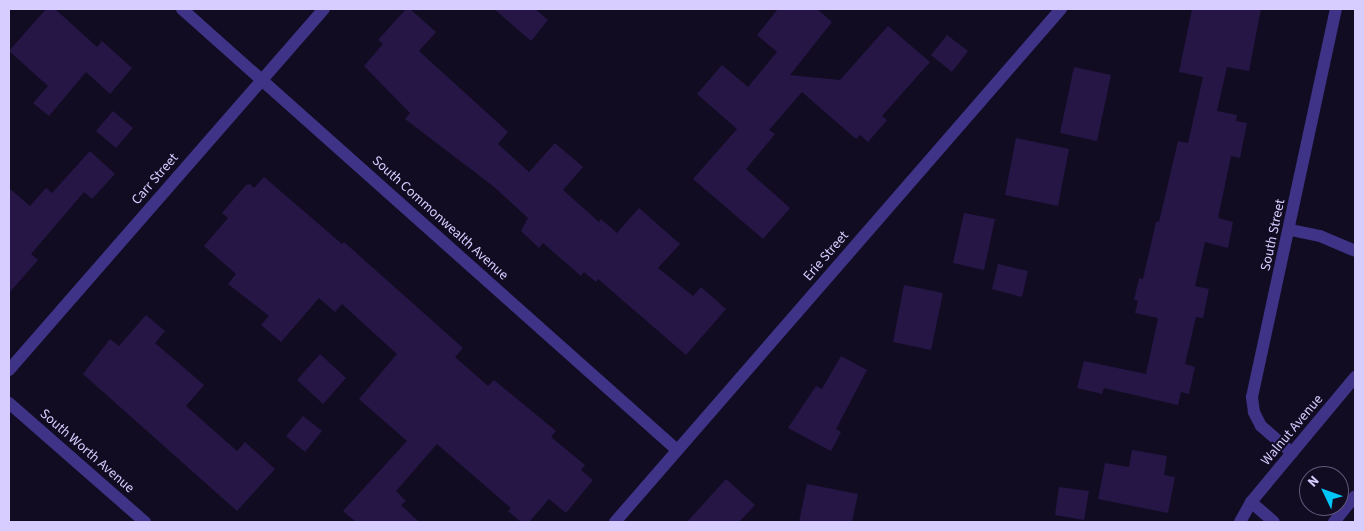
<!DOCTYPE html>
<style>
body{margin:0}
#map{position:relative;width:1364px;height:531px;overflow:hidden;background:#120c23;font-family:"Source Sans 3",sans-serif}
div>[style]{position:absolute}
[style*='--x']{left:calc(var(--x)*1px);top:calc(var(--y)*1px);width:calc(var(--w)*1px);rotate:calc(var(--a)*1deg)}
.building>*{inset:0;background:#251645}
.lane>*{height:12px;margin:-6px;padding:0 6px;transform-origin:6px;border-radius:6px;background:#3e3386}
.street>*{height:12px;margin:-6px;padding:0 6px;transform-origin:6px;border-radius:6px;background:#3e3386}
span{translate:-50% -50%;white-space:nowrap;text-align:center;line-height:1.15;-webkit-text-stroke:4px #120c23;paint-order:stroke}
.street-label{font-size:14px;color:#d8cdff}
.frame{position:absolute;inset:0;border:10px solid #d8cdff;pointer-events:none}
.north{position:absolute;left:1299px;top:466px;width:50px;height:50px;box-sizing:border-box;background:#120c23;border:1px solid #61597b;border-radius:50%;rotate:312deg;font-size:14px;font-weight:700;line-height:20px;text-align:center;color:#d8cdff}
.north::after{content:'';display:block;margin:auto;width:18px;height:22px;background:#00c6f8;clip-path:polygon(50% 0,100% 100%,50% 72%,0 100%)}
</style>
<div id="map">
<div class="building">
<i style="clip-path:polygon(46px 9px,55px 9px,97px 47px,102px 41px,132px 68px,110px 94px,86px 72px,49px 116px,33px 103px,48px 86px,9px 51px)"></i>
<i style="clip-path:polygon(406px 9px,410px 9px,436px 32px,419px 51px,508px 132px,498px 144px,529px 172px,555px 143px,583px 167px,563px 190px,599px 222px,601px 219px,617px 233px,639px 208px,680px 244px,658px 268px,693px 296px,701px 287px,726px 309px,686px 355px,598px 279px,596px 282px,584px 272px,581px 276px,543px 243px,539px 248px,521px 231px,528px 218px,493px 186px,405px 119px,410px 113px,364px 66px,383px 44px,378px 40px)"></i>
<i style="clip-path:polygon(494px 9px,535px 9px,548px 20px,531px 41px)"></i>
<i style="clip-path:polygon(778px 9px,817px 9px,832px 22px,790px 75px,840px 80px,888px 26px,930px 62px,882px 116px,887px 120px,868px 142px,860px 135px,856px 139px,802px 92px,769px 130px,775px 134px,746px 169px,790px 208px,763px 239px,693px 179px,737px 129px,697px 94px,722px 65px,748px 87px,777px 52px,757px 35px)"></i>
<i style="clip-path:polygon(1192px 9px,1261px 9px,1249px 71px,1227px 67px,1217px 111px,1237px 115px,1236px 121px,1247px 123px,1240px 158px,1231px 156px,1218px 218px,1233px 222px,1228px 248px,1205px 242px,1195px 286px,1209px 289px,1203px 318px,1196px 317px,1185px 364px,1195px 367px,1189px 394px,1181px 392px,1178px 405px,1104px 388px,1102px 394px,1077px 388px,1084px 361px,1146px 374px,1158px 318px,1135px 313px,1138px 301px,1134px 300px,1139px 278px,1143px 279px,1156px 222px,1159px 222px,1178px 141px,1188px 143px,1203px 77px,1179px 72px)"></i>
<i style="clip-path:polygon(947px 35px,968px 51px,952px 72px,931px 55px)"></i>
<i style="clip-path:polygon(1074px 67px,1111px 75px,1097px 141px,1060px 133px)"></i>
<i style="clip-path:polygon(113px 111px,133px 128px,116px 148px,96px 131px)"></i>
<i style="clip-path:polygon(1016px 138px,1069px 149px,1058px 206px,1005px 195px)"></i>
<i style="clip-path:polygon(90px 151px,115px 174px,92px 199px,84px 192px,31px 254px,38px 260px,9px 293px,9px 188px,30px 206px,46px 188px,52px 193px)"></i>
<i style="clip-path:polygon(264px 177px,342px 244px,344px 242px,463px 348px,455px 357px,488px 386px,494px 380px,556px 431px,551px 437px,585px 465px,581px 470px,593px 480px,566px 513px,549px 499px,529px 522px,521px 522px,508px 511px,511px 508px,437px 444px,396px 491px,406px 501px,401px 505px,419px 522px,356px 522px,343px 511px,407px 441px,359px 399px,397px 354px,342px 304px,335px 312px,319px 298px,281px 342px,261px 325px,269px 316px,228px 284px,236px 274px,204px 246px,228px 218px,222px 213px,246px 185px,250px 184px,254px 188px)"></i>
<i style="clip-path:polygon(964px 213px,995px 219px,984px 270px,953px 263px)"></i>
<i style="clip-path:polygon(998px 264px,1028px 271px,1022px 297px,992px 289px)"></i>
<i style="clip-path:polygon(904px 285px,943px 293px,931px 350px,893px 342px)"></i>
<i style="clip-path:polygon(146px 315px,165px 331px,155px 343px,204px 385px,186px 406px,237px 451px,245px 442px,275px 469px,237px 511px,83px 374px,110px 339px,119px 346px)"></i>
<i style="clip-path:polygon(320px 354px,346px 378px,323px 404px,297px 380px)"></i>
<i style="clip-path:polygon(841px 356px,867px 370px,836px 429px,841px 432px,831px 451px,788px 428px,816px 386px,822px 389px)"></i>
<i style="clip-path:polygon(303px 416px,322px 431px,305px 452px,286px 436px)"></i>
<i style="clip-path:polygon(1132px 450px,1167px 456px,1164px 475px,1175px 477px,1168px 513px,1098px 499px,1105px 463px,1129px 467px)"></i>
<i style="clip-path:polygon(726px 479px,755px 505px,739px 522px,687px 522px)"></i>
<i style="clip-path:polygon(807px 484px,858px 494px,852px 522px,799px 522px)"></i>
<i style="clip-path:polygon(1059px 487px,1089px 491px,1084px 520px,1055px 515px)"></i>
</div>
<div class="lane">
<i style="--x:1291;--y:230;--w:30;--a:12"></i>
<i style="--x:1320;--y:236;--w:38;--a:23"></i>
<i style="--x:1334;--y:522;--w:33;--a:-51"></i>
</div>
<div class="street">
<i style="--x:182;--y:9;--w:663;--a:41.7"></i>
<i style="--x:9;--y:370;--w:479;--a:-48.9"></i>
<i style="--x:9;--y:403;--w:181;--a:41.2"></i>
<i style="--x:1292;--y:453;--w:41;--a:-138.9"></i>
<i style="--x:1261;--y:426;--w:16;--a:-117"></i>
<i style="--x:1254;--y:412;--w:15;--a:-98"></i>
<i style="--x:1252;--y:397;--w:397;--a:-77.8"></i>
<i style="--x:1251;--y:502;--w:30;--a:41"></i>
<i style="--x:615;--y:522;--w:680;--a:-49"></i>
<i style="--x:1240;--y:522;--w:23;--a:-61"></i>
<i style="--x:1251;--y:502;--w:163;--a:-50.2"></i>
</div>
<div class="street-label">
<span style="left:155px;top:179px;rotate:-49deg">Carr Street</span>
<span style="left:440px;top:218px;rotate:42deg">South Commonwealth Avenue</span>
<span style="left:1273px;top:235px;rotate:-78deg">South Street</span>
<span style="left:826px;top:256px;rotate:-49deg">Erie Street</span>
<span style="left:1292px;top:430px;rotate:-50deg">Walnut Avenue</span>
<span style="left:87px;top:451px;rotate:41deg">South Worth Avenue</span>
</div>
<div class="frame"></div>
<div class="north">N</div>
</div>
